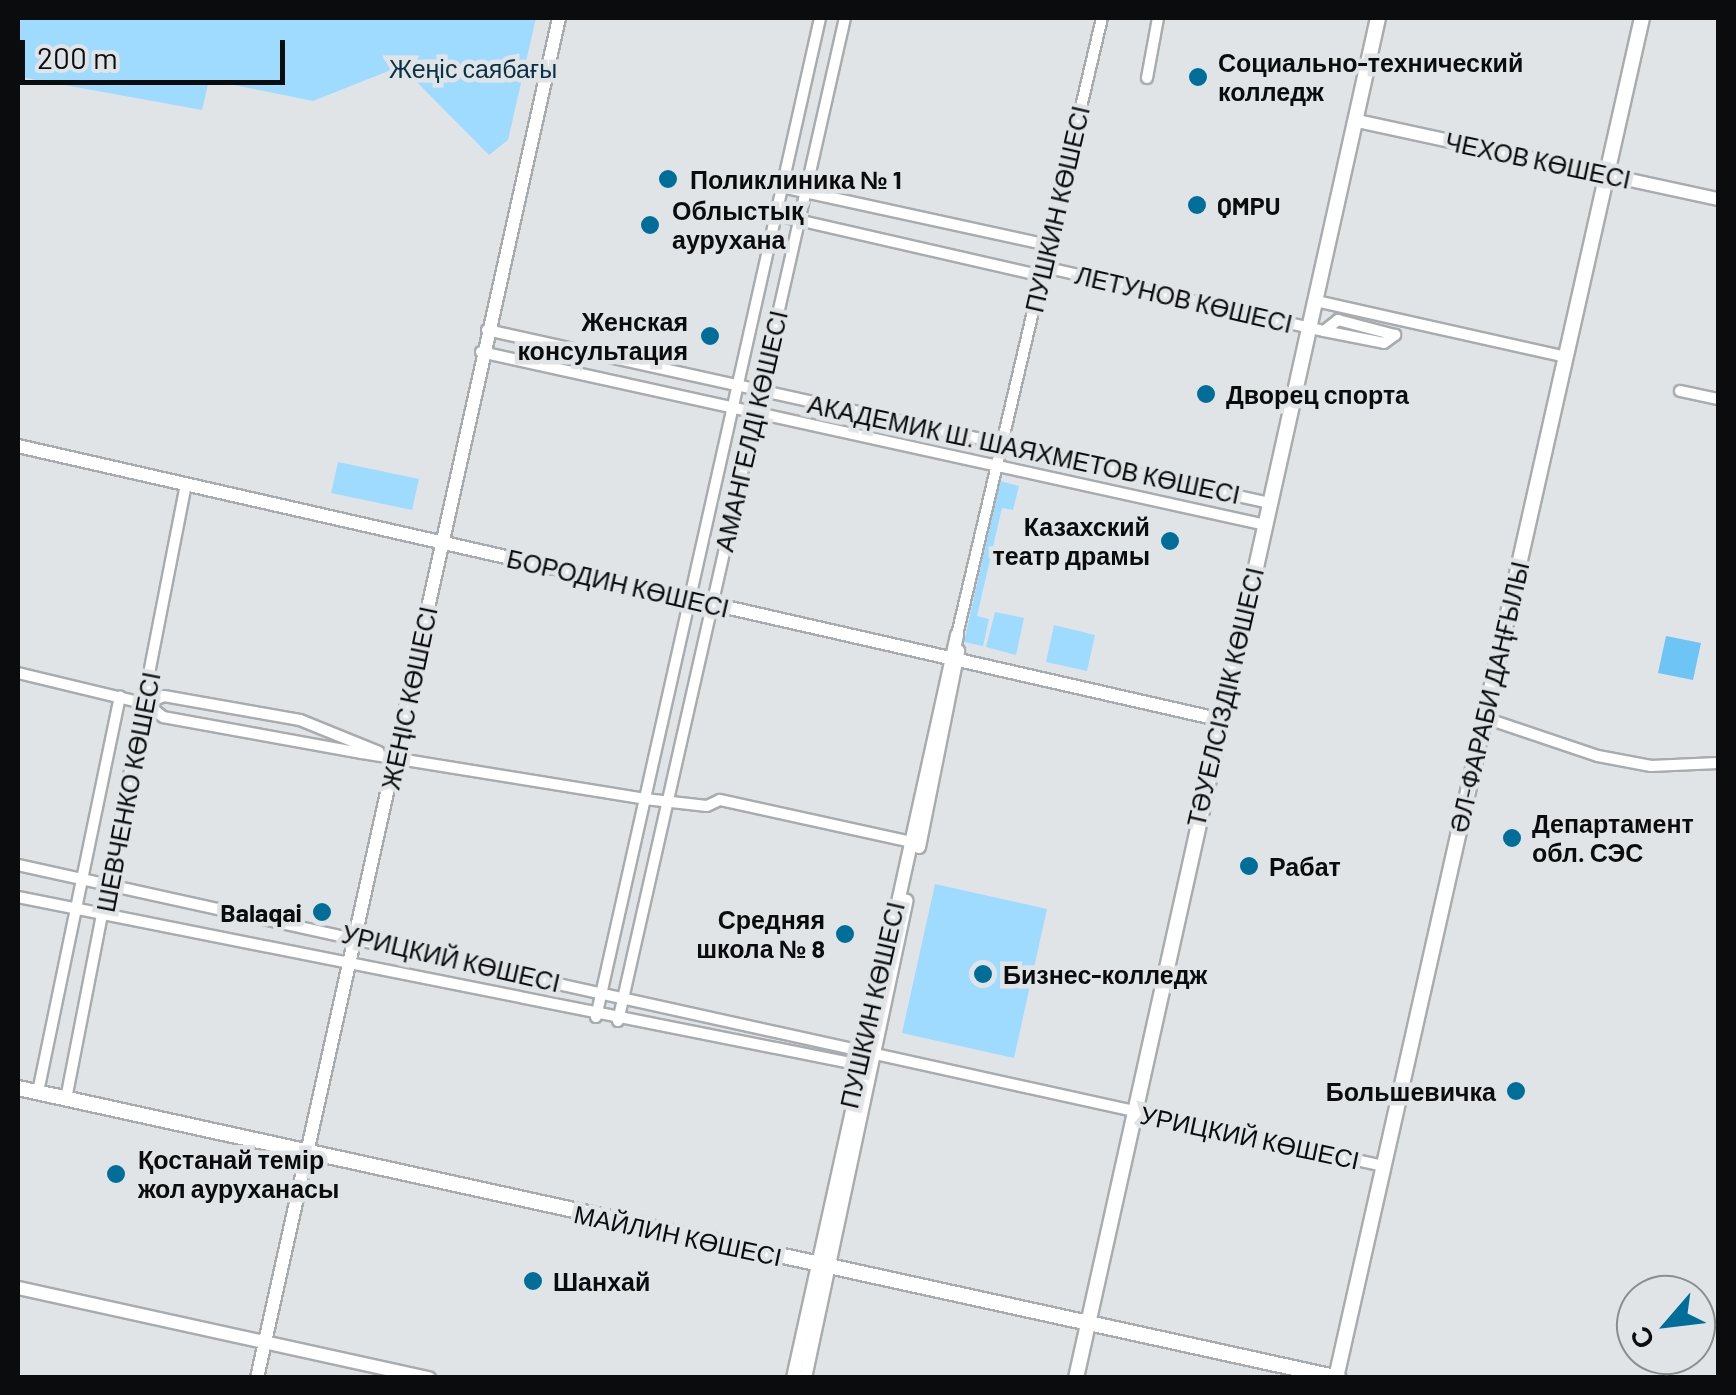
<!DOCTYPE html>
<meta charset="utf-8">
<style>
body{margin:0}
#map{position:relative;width:1736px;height:1395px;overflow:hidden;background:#e0e4e6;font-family:Barlow,sans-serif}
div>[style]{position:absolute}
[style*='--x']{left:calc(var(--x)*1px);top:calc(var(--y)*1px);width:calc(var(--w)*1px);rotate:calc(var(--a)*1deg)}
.green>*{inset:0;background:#9fdbff}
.water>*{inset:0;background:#6dc4f5}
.roads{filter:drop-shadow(2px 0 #a8acae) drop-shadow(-2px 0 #a8acae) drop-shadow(0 2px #a8acae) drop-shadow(0 -2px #a8acae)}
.minor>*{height:10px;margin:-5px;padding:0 5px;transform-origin:5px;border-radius:5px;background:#fff}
.tertiary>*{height:12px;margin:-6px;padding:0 6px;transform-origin:6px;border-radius:6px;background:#fff}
.secondary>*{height:14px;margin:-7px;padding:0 7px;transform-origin:7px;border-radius:7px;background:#fff}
.dots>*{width:28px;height:28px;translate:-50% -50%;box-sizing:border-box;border:5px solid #e0e4e6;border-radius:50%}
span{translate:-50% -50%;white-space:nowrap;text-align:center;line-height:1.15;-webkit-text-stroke:9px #e0e4e6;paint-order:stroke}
.poi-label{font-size:25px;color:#0b0c0d;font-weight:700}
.left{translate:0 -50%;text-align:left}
.right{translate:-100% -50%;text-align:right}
.park-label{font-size:25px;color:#093145}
.street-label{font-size:25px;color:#0b0c0d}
.frame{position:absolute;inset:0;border:20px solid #0b0c0d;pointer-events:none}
.north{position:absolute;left:1616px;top:1275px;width:100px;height:100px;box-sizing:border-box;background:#e0e4e6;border:2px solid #8b8e8f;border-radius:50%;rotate:242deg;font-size:28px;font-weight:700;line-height:40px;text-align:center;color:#0b0c0d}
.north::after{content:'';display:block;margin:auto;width:35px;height:45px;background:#016e9a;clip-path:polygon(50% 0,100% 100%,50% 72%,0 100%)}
.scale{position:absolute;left:20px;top:40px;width:265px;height:45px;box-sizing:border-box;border:5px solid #0b0c0d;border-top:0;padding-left:12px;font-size:30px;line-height:35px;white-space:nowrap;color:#0b0c0d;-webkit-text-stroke:8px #e0e4e6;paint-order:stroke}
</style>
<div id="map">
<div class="green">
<i style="clip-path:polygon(18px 18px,536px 18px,508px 140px,489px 155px,401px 66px,313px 101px,209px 80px,202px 110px,26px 78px,18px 83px)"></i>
<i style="clip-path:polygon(338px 462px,419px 479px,412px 510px,331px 493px)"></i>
<i style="clip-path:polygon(1000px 481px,1019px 486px,1013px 510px,1002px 508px,977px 616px,989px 619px,983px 646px,964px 642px)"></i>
<i style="clip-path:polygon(995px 612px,1024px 618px,1016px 655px,986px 647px)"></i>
<i style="clip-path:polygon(1054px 625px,1095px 635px,1087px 671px,1046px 662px)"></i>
<i style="clip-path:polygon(935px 884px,1047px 909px,1014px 1058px,902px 1033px)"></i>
</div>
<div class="water">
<i style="clip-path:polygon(1666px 636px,1701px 643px,1693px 680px,1658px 673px)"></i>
</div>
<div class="roads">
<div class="minor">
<i style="--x:1147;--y:78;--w:61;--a:-79.6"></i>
<i style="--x:782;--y:187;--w:273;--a:12.3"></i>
<i style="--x:776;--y:215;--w:273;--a:12.9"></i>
<i style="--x:1044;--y:267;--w:273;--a:12.9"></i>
<i style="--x:1310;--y:328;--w:14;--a:12"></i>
<i style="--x:1324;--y:331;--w:61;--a:11.3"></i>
<i style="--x:1384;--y:343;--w:14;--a:-36"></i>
<i style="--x:1395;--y:335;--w:59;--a:-165.3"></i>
<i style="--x:1338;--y:320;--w:18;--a:142"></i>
<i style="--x:1316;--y:301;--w:256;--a:12.6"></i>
<i style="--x:487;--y:330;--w:802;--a:12.46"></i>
<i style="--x:481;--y:352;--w:803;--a:12.44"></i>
<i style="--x:1680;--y:391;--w:39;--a:12"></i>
<i style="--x:957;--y:635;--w:634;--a:-76.78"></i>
<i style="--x:18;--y:673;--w:133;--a:13.5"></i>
<i style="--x:148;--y:703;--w:17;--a:-24"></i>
<i style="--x:164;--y:696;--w:138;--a:10"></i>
<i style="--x:300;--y:720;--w:85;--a:22.1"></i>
<i style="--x:147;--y:704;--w:21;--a:39"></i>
<i style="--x:163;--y:717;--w:202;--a:10.3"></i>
<i style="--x:362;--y:753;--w:287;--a:9.2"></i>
<i style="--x:645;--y:799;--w:62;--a:6.4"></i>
<i style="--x:707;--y:806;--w:14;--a:-25"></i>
<i style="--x:720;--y:800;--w:201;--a:12.4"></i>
<i style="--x:1485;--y:718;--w:119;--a:18.6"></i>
<i style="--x:1598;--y:756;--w:54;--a:10.7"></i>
<i style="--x:1651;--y:766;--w:67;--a:-2.6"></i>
<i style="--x:18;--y:865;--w:1399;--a:12.43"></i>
<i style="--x:18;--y:897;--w:865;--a:11.27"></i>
<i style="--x:596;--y:1017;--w:1024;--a:-77.36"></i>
<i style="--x:618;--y:1021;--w:1028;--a:-77.25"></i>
<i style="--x:38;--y:1092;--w:404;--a:-78.3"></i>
<i style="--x:66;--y:1099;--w:627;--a:-78.96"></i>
</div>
<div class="tertiary">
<i style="--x:1357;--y:121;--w:369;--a:12.2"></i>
<i style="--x:18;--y:446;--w:1231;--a:12.82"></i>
<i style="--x:919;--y:847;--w:200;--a:-78.7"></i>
<i style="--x:18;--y:1288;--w:421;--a:12.4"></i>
<i style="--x:257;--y:1378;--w:1393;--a:-77.48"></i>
<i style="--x:793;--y:1378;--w:761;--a:-77.55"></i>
<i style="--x:805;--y:1378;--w:488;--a:-78"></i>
</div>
<div class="secondary">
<i style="--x:18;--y:1088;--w:1352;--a:12.38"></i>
<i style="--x:1076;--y:1378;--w:1393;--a:-77.48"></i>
<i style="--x:1336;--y:1378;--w:1394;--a:-77.32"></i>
</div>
</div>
<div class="dots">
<i style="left:1198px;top:77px;background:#016e9a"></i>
<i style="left:668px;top:179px;background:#016e9a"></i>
<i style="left:1197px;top:205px;background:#016e9a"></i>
<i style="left:650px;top:225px;background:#016e9a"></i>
<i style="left:710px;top:336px;background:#016e9a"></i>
<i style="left:1206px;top:394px;background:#016e9a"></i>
<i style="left:1170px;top:541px;background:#016e9a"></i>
<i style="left:1512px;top:838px;background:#016e9a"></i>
<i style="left:1249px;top:866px;background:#016e9a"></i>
<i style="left:322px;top:912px;background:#016e9a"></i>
<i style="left:845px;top:934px;background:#016e9a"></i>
<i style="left:983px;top:974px;background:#016e9a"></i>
<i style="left:1516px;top:1091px;background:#016e9a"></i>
<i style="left:116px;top:1174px;background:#016e9a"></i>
<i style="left:533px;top:1281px;background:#016e9a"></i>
</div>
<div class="poi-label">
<span class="left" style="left:1218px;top:77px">Социально-технический<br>колледж</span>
<span class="left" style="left:690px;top:179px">Поликлиника № 1</span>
<span class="left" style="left:1217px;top:205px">QMPU</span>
<span class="left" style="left:672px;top:225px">Облыстық<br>аурухана</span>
<span class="right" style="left:688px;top:336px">Женская<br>консультация</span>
<span class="left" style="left:1226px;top:394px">Дворец спорта</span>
<span class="right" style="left:1150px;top:541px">Казахский<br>театр драмы</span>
<span class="left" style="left:1532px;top:838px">Департамент<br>обл. СЭС</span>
<span class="left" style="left:1269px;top:866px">Рабат</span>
<span class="right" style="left:302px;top:912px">Balaqai</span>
<span class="right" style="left:825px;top:934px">Средняя<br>школа № 8</span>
<span class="left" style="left:1003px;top:974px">Бизнес-колледж</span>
<span class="right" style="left:1496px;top:1091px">Большевичка</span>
<span class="left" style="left:138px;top:1174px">Қостанай темір<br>жол ауруханасы</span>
<span class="left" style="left:553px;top:1281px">Шанхай</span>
</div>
<div class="park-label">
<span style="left:473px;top:68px">Жеңіс саябағы</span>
</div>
<div class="street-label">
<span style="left:1538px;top:160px;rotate:12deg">ЧЕХОВ КӨШЕСІ</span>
<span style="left:1057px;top:209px;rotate:-77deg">ПУШКИН КӨШЕСІ</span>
<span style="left:1184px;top:299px;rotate:13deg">ЛЕТУНОВ КӨШЕСІ</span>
<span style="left:751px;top:431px;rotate:-77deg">АМАНГЕЛДІ КӨШЕСІ</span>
<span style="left:1024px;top:449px;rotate:12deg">АКАДЕМИК Ш. ШАЯХМЕТОВ КӨШЕСІ</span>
<span style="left:618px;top:583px;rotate:13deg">БОРОДИН КӨШЕСІ</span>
<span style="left:1225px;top:697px;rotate:-77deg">ТӘУЕЛСІЗДІК КӨШЕСІ</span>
<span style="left:1489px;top:697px;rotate:-77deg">ӘЛ-ФАРАБИ ДАҢҒЫЛЫ</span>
<span style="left:409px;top:698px;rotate:-78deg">ЖЕҢІС КӨШЕСІ</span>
<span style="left:128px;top:792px;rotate:-79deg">ШЕВЧЕНКО КӨШЕСІ</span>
<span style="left:451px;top:958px;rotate:13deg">УРИЦКИЙ КӨШЕСІ</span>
<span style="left:872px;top:1005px;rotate:-77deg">ПУШКИН КӨШЕСІ</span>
<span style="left:1250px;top:1137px;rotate:12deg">УРИЦКИЙ КӨШЕСІ</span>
<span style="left:678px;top:1235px;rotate:12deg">МАЙЛИН КӨШЕСІ</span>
</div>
<div class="frame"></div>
<div class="north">С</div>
<div class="scale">200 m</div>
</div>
